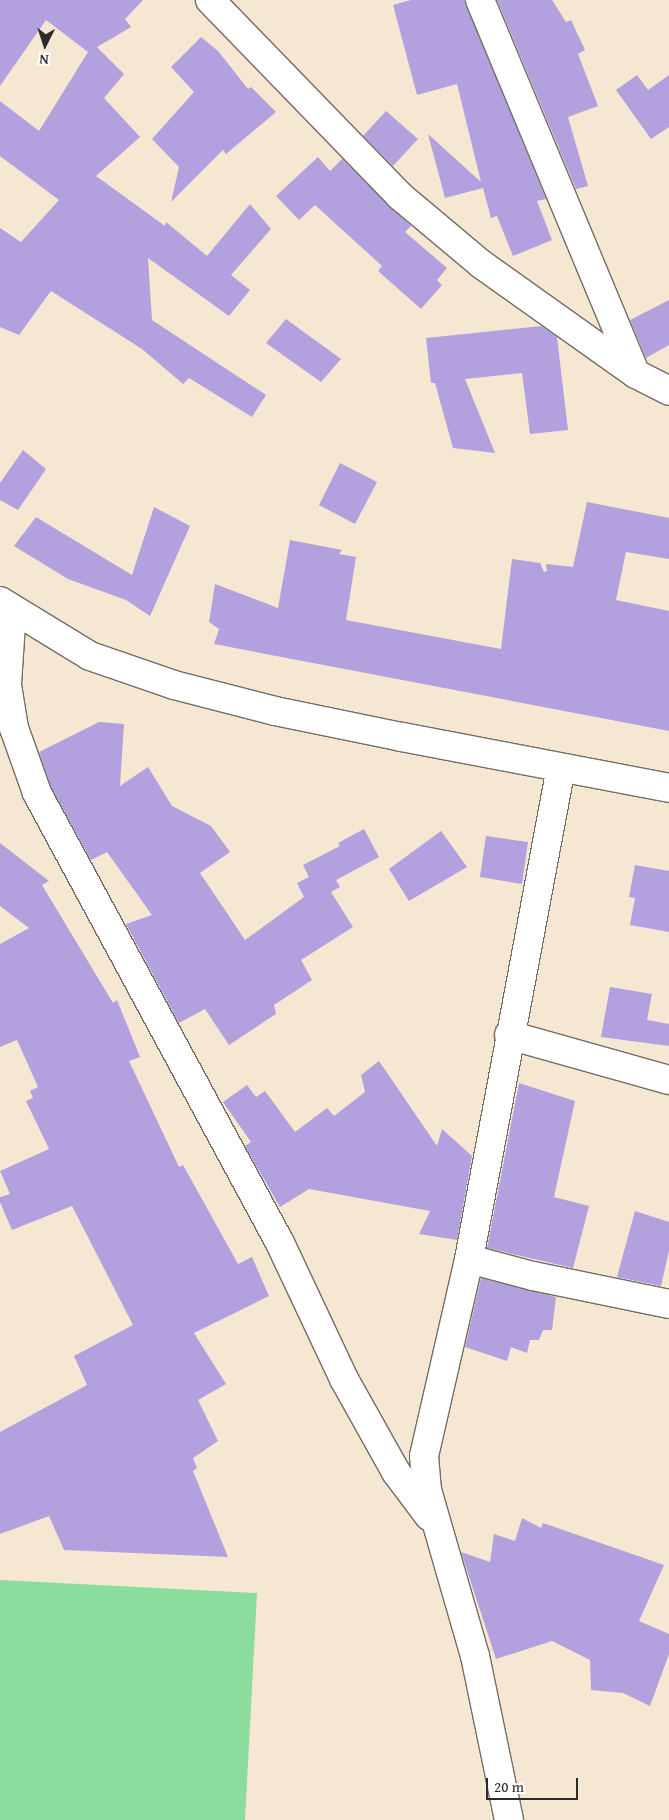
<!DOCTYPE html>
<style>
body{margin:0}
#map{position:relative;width:669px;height:1820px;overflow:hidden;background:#f6e7d2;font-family:"Gentium Book Plus",serif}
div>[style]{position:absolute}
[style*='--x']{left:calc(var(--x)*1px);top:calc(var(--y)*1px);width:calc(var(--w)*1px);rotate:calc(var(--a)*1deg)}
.green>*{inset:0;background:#8add9e}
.building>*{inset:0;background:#b3a0de}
.roads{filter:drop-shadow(1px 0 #726d65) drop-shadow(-1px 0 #726d65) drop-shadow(0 1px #726d65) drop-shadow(0 -1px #726d65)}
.minor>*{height:28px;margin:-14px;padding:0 14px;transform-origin:14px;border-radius:14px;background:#fff}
span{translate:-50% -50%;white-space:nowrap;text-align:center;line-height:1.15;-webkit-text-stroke:5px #fff;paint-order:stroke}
.north{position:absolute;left:20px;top:20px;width:50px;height:50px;-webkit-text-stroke:4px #fff;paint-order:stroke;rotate:184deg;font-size:14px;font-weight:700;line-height:20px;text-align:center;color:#2b2b2b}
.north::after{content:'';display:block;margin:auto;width:18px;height:22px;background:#2b2b2b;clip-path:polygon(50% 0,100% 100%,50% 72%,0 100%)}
.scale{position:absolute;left:486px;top:1778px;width:92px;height:22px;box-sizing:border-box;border:2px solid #2b2b2b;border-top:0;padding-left:6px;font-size:15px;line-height:18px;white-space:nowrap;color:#2b2b2b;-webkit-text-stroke:4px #fff;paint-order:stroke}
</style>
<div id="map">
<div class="green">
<i style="clip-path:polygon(0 1580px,257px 1593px,245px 1820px,0 1820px)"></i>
</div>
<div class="building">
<i style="clip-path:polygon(0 0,143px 0,125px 19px,131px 27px,97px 47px,124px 74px,104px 98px,140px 137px,96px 176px,165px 226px,166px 222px,207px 256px,250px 204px,271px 229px,231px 275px,250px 290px,229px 316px,148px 258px,152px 320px,266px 395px,252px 417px,189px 378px,183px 384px,142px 349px,51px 291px,19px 335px,0 327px,0 228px,21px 242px,59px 200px,0 156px,0 101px,39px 131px,88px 52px,46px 20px,0 86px)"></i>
<i style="clip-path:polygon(411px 0,465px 0,546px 199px,537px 201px,552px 240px,513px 256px,497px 216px,491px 218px,483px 188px,445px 198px,428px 134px,481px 182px,457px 84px,417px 95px,393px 5px)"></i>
<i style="clip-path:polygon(497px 0,552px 0,566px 22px,571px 20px,585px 50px,578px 54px,598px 106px,568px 117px,588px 186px,576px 189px)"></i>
<i style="clip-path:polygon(201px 37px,218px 51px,248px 89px,251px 87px,276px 112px,226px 154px,223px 150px,171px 202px,179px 167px,152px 139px,194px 92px,171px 67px)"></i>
<i style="clip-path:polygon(637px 75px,648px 90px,669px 75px,669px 127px,651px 139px,616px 90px)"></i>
<i style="clip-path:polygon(386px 111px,418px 139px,393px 166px,363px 136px)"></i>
<i style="clip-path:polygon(318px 157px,330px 171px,342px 159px,411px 226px,405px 232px,447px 268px,437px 280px,442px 285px,421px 309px,378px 271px,382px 266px,315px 205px,299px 220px,276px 196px)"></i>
<i style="clip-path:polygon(669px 300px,669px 345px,646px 358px,630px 320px)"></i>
<i style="clip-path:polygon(286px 319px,341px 359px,321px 382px,266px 343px)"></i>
<i style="clip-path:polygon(541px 326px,557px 337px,568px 430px,530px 434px,522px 373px,465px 379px,495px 453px,453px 448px,435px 383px,431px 383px,426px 338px)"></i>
<i style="clip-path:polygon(23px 450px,46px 469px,18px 510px,0 500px,0 483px)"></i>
<i style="clip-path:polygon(340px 463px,377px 482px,355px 524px,319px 505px)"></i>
<i style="clip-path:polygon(587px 502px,669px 518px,669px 559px,626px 552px,616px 600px,669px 611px,669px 731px,214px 644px,219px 629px,209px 622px,215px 584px,278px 608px,290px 540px,342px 550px,339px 554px,356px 557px,346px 620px,501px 649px,512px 559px,540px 563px,544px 572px,547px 571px,546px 564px,573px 567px)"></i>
<i style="clip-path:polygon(154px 507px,190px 526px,150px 616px,126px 600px,68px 579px,14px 546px,36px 517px,132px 575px)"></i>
<i style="clip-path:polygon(99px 722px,124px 724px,120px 786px,148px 767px,172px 806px,211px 826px,230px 852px,200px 873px,245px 940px,304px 897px,297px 883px,309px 877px,303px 865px,340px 846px,338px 843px,364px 829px,379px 857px,336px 880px,340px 887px,331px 892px,353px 927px,301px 960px,312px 980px,274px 1005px,276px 1014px,229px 1045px,205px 1009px,179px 1023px,126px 924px,152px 915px,107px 852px,91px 860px,51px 787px,39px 752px)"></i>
<i style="clip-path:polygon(441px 831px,467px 867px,409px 901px,389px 869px)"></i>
<i style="clip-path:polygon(486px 836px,528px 842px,522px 884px,480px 877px)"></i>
<i style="clip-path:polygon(0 843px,49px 881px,42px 885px,113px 1003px,117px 1000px,140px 1057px,129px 1061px,179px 1167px,183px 1165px,238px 1264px,252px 1257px,269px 1296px,194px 1333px,226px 1384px,198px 1400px,218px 1441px,193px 1458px,197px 1468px,193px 1471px,228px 1557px,64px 1550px,49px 1516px,0 1534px,0 1432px,87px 1385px,74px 1356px,133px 1325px,72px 1206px,12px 1230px,0 1202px,0 1197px,10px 1194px,0 1171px,49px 1149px,26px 1101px,33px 1098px,30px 1091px,38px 1087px,17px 1040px,0 1047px,0 944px,29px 928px,0 906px)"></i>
<i style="clip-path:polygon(635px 865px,669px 871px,669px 932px,630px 925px,635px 898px,629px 897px)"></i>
<i style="clip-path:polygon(610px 987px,652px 994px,647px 1020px,669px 1024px,669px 1046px,601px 1037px)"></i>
<i style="clip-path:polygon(379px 1061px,437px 1146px,442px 1129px,472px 1156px,457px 1240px,419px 1234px,430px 1211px,309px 1189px,280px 1207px,245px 1146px,251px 1142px,223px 1102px,247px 1085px,256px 1097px,265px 1091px,295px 1132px,327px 1108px,334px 1116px,365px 1092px,361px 1075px)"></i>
<i style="clip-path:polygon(519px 1083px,575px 1101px,554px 1197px,589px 1206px,573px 1268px,487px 1248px)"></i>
<i style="clip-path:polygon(635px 1211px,669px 1222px,669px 1251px,661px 1286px,617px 1277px)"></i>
<i style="clip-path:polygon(481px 1278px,556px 1297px,552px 1330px,543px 1330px,539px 1340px,530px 1340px,527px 1353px,511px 1347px,507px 1361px,465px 1347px)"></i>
<i style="clip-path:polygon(522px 1518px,541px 1528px,543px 1523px,664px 1565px,639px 1621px,669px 1634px,669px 1654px,650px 1706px,623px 1693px,591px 1690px,590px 1660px,552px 1641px,496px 1659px,461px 1552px,490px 1562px,494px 1534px,515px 1541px)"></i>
</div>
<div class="roads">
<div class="minor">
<i style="--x:210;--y:0;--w:273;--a:45.9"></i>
<i style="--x:400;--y:196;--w:106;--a:40"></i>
<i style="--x:481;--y:264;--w:190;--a:35.4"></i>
<i style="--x:636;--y:374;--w:37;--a:27"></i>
<i style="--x:480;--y:0;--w:405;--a:67.4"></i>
<i style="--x:0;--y:601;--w:105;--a:31.4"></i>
<i style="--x:90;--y:656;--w:89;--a:19"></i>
<i style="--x:174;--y:685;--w:104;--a:14.4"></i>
<i style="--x:275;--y:711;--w:130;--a:11.6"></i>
<i style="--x:402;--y:737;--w:272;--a:10.8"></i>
<i style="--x:12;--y:609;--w:76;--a:93.8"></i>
<i style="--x:7;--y:685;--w:44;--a:80.8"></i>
<i style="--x:14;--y:728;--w:69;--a:70.5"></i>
<i style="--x:37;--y:793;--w:511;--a:61.63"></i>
<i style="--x:280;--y:1243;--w:150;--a:64.8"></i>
<i style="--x:344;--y:1379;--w:107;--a:60.8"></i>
<i style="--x:396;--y:1472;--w:55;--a:53.1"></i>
<i style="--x:509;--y:1035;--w:166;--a:15.7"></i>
<i style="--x:469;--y:1259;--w:66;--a:14.9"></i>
<i style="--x:533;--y:1276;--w:139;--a:11.6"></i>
<i style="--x:509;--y:1820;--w:167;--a:-101.7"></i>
<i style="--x:475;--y:1656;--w:173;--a:-106.1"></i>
<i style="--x:427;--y:1490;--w:34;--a:-95"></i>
<i style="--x:424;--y:1456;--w:202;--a:-77.1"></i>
<i style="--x:469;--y:1259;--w:500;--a:-79.4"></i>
</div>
</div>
<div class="north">N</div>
<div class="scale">20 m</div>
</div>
